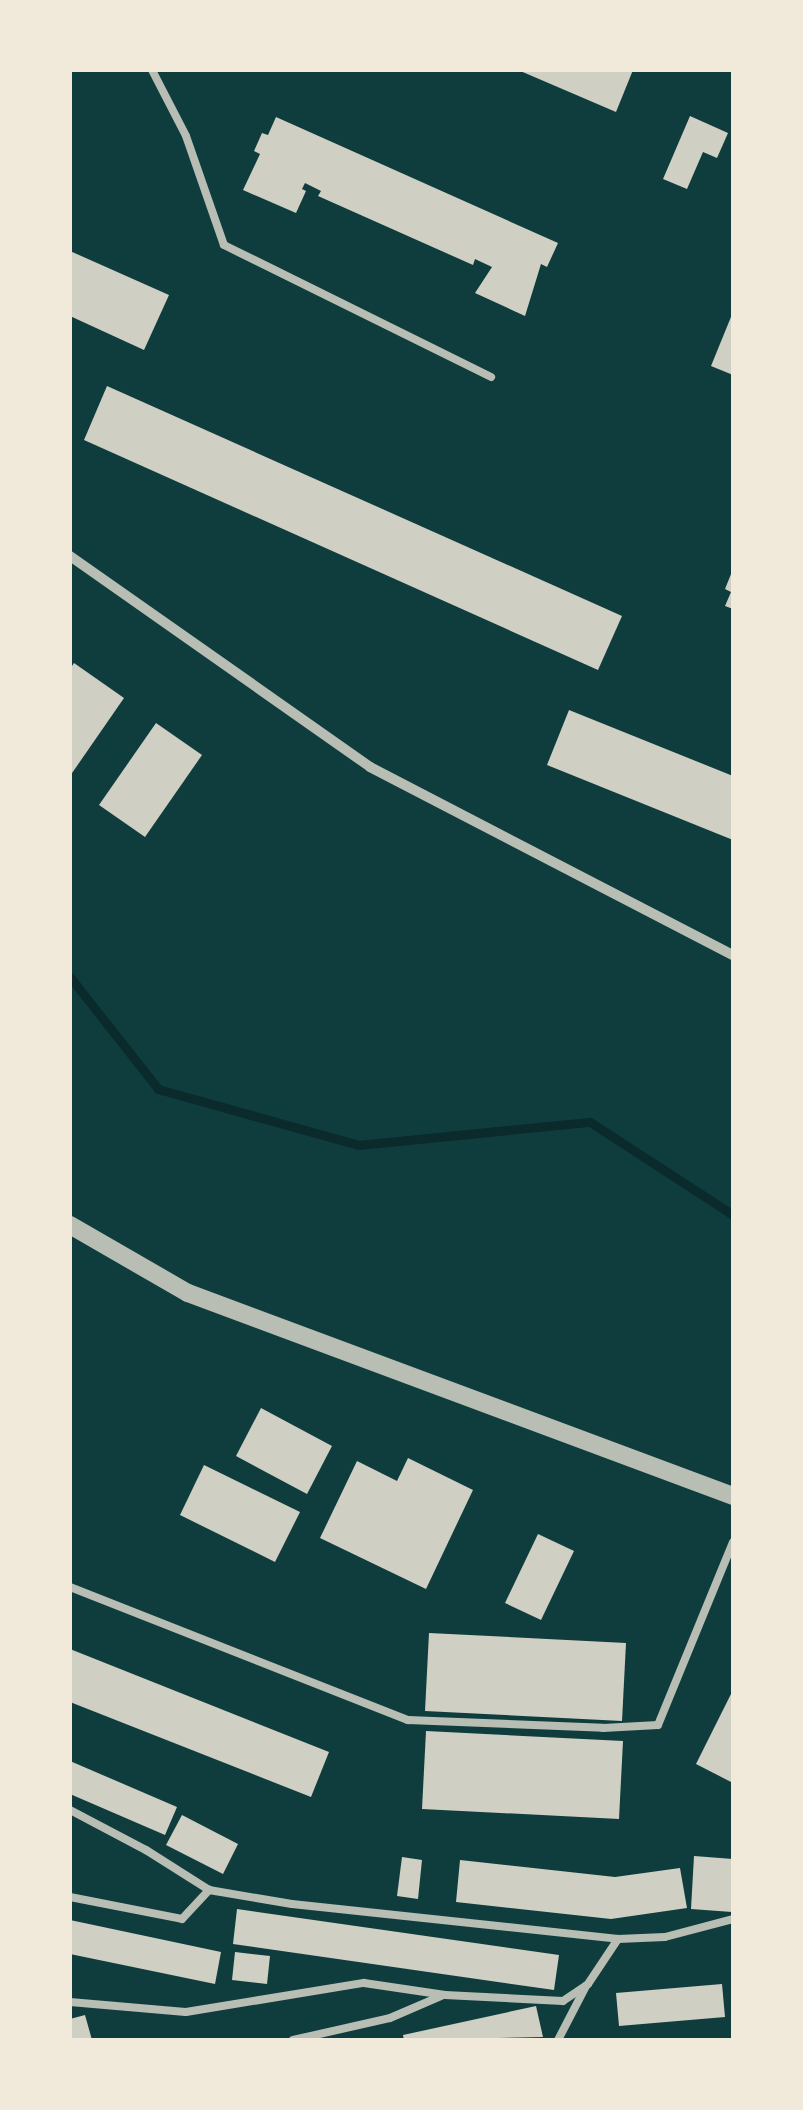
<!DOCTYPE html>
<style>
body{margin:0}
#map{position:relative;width:803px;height:2110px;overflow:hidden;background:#0f3d3e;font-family:Lato,sans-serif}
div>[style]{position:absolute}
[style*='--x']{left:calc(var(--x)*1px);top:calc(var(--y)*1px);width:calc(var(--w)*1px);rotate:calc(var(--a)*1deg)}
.stream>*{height:9px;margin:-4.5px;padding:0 4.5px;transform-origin:4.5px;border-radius:4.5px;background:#0a2a2b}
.building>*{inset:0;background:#cfcfc3}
.service>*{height:8px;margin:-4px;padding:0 4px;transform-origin:4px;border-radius:4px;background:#b8beb3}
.minor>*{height:10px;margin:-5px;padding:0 5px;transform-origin:5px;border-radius:5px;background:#b8beb3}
.tertiary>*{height:18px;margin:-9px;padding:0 9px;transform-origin:9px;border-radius:9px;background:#b8beb3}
span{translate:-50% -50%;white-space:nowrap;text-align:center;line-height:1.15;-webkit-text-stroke:10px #f1e9da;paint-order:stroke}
.frame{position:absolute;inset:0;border:72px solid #f1e9da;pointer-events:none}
</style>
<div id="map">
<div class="stream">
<i style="--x:70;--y:977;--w:142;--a:51.8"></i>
<i style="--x:158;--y:1089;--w:208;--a:15.6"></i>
<i style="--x:358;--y:1145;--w:233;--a:-5.7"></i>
<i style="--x:590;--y:1122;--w:171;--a:33"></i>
</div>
<div class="building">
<i style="clip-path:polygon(518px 70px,633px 70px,616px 112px)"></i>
<i style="clip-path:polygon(690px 116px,728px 133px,717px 158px,703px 152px,687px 189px,663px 179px)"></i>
<i style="clip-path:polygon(276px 117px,558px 243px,547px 267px,541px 264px,525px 316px,475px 293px,492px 267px,475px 259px,473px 265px,318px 196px,321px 191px,305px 183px,302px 189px,306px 191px,296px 213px,243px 190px,260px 154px,254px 151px,262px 133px,268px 135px)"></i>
<i style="clip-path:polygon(70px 251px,169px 295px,144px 350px,70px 316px)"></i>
<i style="clip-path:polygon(733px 312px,733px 375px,711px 366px)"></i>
<i style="clip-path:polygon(107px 386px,622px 616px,598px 670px,84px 440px)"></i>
<i style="clip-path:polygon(733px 569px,733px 609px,725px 606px,731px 592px,725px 589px)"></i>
<i style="clip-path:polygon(74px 663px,124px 698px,70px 776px,70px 669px)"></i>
<i style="clip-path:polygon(569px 710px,733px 776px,733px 840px,547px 765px)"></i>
<i style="clip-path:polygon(156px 723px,202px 755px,145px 837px,99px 805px)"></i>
<i style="clip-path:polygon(261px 1408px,332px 1446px,307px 1494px,236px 1456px)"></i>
<i style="clip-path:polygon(408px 1458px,473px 1490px,426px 1589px,320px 1538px,357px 1461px,397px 1481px)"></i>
<i style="clip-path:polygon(204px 1465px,300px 1512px,275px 1562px,180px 1515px)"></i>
<i style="clip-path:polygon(538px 1534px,574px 1551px,541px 1620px,505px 1603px)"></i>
<i style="clip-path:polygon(429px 1633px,626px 1643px,622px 1721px,425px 1711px)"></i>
<i style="clip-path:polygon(70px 1649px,329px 1752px,311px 1797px,70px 1702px)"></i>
<i style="clip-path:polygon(733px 1690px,733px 1783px,696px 1764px)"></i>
<i style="clip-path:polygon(426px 1731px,623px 1741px,619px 1819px,422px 1809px)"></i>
<i style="clip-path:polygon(70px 1761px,177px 1807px,165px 1835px,70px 1794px)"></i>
<i style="clip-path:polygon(182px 1815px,238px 1844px,223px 1874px,166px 1845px)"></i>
<i style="clip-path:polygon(694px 1856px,733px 1859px,732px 1912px,691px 1909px)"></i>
<i style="clip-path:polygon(402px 1857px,422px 1860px,418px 1899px,397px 1896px)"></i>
<i style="clip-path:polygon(460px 1860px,615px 1877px,680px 1868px,687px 1908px,611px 1919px,456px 1902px)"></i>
<i style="clip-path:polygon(237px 1909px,559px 1955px,554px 1990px,233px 1944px)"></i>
<i style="clip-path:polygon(70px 1920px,221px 1952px,215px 1984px,70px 1954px)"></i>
<i style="clip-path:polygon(235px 1952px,270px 1956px,267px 1984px,232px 1980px)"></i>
<i style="clip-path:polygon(722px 1984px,725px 2017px,619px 2026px,616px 1993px)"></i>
<i style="clip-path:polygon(536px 2006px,543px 2037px,404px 2040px,403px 2035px)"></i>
<i style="clip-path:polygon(85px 2015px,92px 2040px,70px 2040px,70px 2019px)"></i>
</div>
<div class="service">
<i style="--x:152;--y:70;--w:74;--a:62.7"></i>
<i style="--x:186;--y:136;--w:115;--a:70.8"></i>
<i style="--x:224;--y:245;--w:298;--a:26.3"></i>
<i style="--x:70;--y:1587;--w:363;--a:21.5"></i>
<i style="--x:408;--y:1720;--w:195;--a:2.3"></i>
<i style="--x:603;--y:1728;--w:55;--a:-3.1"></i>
<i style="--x:658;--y:1725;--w:198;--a:-67.7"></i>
<i style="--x:70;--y:1810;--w:86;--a:27.8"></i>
<i style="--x:146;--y:1850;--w:75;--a:32.4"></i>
<i style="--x:209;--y:1890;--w:84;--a:9.6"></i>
<i style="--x:292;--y:1904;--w:328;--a:6.1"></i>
<i style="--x:618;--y:1939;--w:47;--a:-2.4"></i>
<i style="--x:665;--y:1937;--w:70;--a:-14.8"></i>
<i style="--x:70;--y:1897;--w:114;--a:11.1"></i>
<i style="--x:182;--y:1919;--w:40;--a:-47"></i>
<i style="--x:70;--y:2002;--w:116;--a:4.9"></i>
<i style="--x:186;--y:2012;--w:180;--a:-9.3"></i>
<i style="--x:364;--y:1983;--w:82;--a:8.4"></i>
<i style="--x:445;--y:1995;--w:118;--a:2.9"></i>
<i style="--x:563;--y:2001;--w:30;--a:-34"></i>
<i style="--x:588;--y:1984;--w:54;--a:-56.3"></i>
<i style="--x:293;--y:2040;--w:99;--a:-12.8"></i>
<i style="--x:390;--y:2018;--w:56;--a:-23.3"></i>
<i style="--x:558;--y:2040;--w:61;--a:-62.6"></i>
</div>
<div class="minor">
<i style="--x:70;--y:556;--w:367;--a:35.1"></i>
<i style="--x:370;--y:767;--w:409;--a:27.4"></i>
</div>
<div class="tertiary">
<i style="--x:70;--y:1225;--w:136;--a:30"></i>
<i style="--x:188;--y:1293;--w:582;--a:20.43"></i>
</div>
<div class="frame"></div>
</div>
